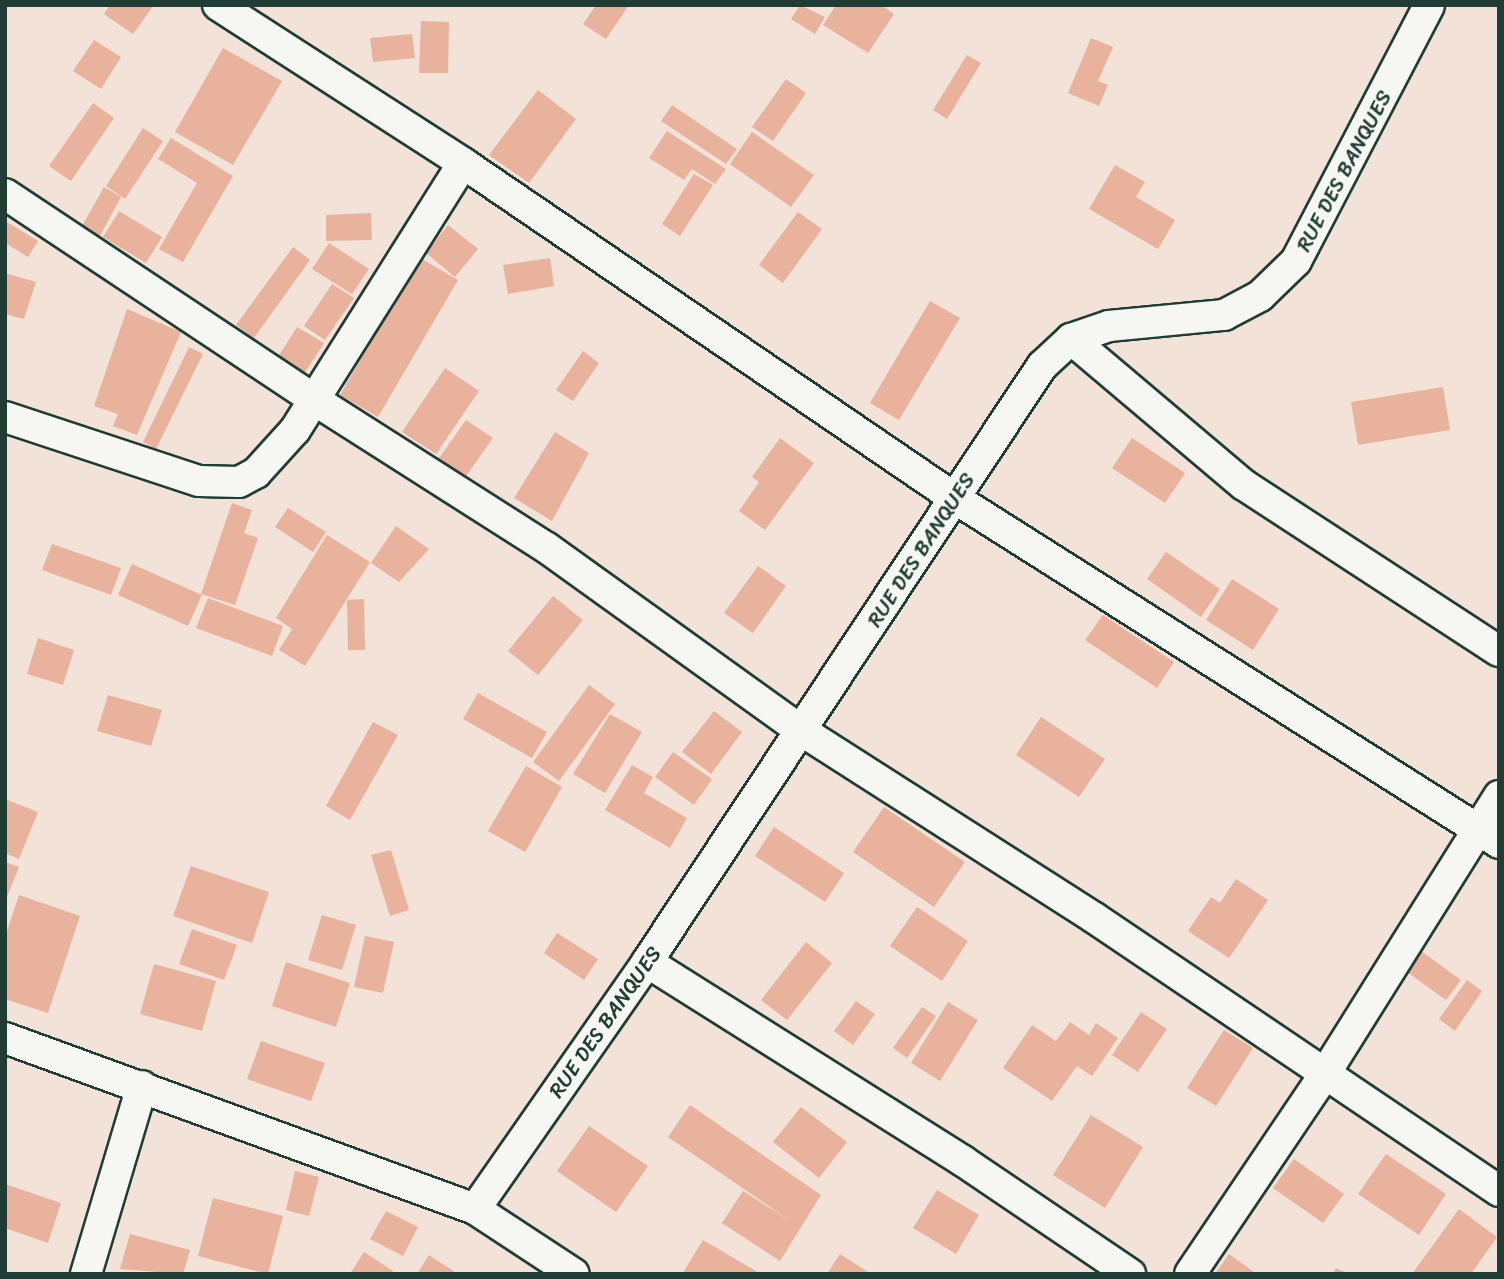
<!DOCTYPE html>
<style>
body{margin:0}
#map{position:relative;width:1504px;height:1279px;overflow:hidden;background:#f2e2d8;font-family:Sriracha,sans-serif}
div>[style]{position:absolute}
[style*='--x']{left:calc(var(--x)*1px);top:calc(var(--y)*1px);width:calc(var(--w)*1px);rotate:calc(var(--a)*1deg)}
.building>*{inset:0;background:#e8b29d}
.roads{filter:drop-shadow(2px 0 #1f3d34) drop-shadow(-2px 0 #1f3d34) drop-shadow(0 2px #1f3d34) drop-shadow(0 -2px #1f3d34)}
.minor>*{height:30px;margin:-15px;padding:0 15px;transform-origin:15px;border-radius:15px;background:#f6f6f2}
span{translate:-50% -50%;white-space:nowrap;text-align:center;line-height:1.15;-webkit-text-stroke:5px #f6f6f2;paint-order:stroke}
.street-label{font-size:21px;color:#1f3d34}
.frame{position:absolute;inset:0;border:7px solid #1f3d34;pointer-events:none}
</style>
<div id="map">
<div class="building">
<i style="clip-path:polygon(110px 5px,154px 5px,133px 34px,104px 14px)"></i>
<i style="clip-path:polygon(596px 5px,629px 5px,606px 39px,583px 24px)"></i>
<i style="clip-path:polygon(800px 5px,825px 17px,815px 34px,791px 19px)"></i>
<i style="clip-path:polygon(836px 5px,881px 5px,894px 14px,868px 53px,823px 25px)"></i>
<i style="clip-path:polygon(421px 21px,449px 22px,448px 73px,419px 73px)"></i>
<i style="clip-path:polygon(412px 34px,415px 58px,373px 62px,370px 38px)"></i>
<i style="clip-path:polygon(1091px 38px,1113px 47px,1098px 81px,1108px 85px,1099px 106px,1068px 93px)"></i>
<i style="clip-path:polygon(94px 40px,121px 57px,101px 89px,73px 71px)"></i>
<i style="clip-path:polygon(223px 48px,282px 81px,233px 165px,175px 132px)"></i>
<i style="clip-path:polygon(967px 55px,981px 63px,947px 119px,933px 110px)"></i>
<i style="clip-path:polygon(786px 79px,806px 93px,773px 141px,752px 127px)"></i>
<i style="clip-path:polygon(538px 90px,576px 119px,529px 183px,489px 155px)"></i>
<i style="clip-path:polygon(93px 103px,114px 118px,71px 181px,49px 166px)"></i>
<i style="clip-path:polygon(672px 105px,737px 149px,726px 164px,661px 121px)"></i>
<i style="clip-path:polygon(143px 128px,163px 141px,125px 199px,106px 186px)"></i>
<i style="clip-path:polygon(667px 131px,726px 169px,715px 184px,692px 169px,684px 180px,649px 158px)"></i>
<i style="clip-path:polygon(752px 132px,814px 175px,791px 207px,730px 164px)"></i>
<i style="clip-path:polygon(171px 138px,233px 176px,183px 262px,159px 249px,197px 183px,158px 159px)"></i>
<i style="clip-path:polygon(1115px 165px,1145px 182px,1136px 197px,1175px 220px,1158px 249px,1089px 209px)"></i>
<i style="clip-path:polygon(694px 174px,713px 185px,680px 236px,662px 224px)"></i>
<i style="clip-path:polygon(104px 187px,121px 197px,100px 236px,82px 226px)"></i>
<i style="clip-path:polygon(119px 211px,162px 237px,146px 263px,103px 237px)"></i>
<i style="clip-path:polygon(798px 212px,822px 229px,783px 283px,759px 265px)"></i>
<i style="clip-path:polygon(371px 213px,372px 240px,326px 241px,326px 215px)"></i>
<i style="clip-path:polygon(7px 222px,38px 241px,28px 257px,5px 243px)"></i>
<i style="clip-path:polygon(448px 225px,478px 249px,455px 277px,426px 253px)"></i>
<i style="clip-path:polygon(329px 243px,369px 269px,352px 294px,312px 269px)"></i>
<i style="clip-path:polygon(293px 247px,310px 260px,254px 338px,236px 325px)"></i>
<i style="clip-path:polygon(420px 258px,458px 280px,378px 417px,340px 395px)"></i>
<i style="clip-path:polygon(550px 258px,554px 286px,508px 294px,503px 265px)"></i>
<i style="clip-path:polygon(5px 273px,36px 282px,24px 319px,5px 314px)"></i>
<i style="clip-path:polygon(332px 284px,354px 298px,325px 340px,304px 326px)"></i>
<i style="clip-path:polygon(930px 301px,960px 318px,899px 420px,870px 403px)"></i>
<i style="clip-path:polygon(127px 309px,181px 332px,137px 435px,113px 426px,118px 414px,94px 406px)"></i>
<i style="clip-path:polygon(297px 327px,324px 343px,302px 377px,276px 360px)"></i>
<i style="clip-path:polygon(189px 347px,203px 354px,156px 449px,143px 442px)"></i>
<i style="clip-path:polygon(583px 351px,599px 363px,573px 401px,556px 390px)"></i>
<i style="clip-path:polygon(445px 368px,479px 391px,436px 454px,402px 432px)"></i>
<i style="clip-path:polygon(1443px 387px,1450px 430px,1358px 445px,1351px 402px)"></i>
<i style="clip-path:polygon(466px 420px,493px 438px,464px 479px,437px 461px)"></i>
<i style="clip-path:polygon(555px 432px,589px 453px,552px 521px,514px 498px)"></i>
<i style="clip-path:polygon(780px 438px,814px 463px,765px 530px,739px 511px,759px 482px,752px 477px)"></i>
<i style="clip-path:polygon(1132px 438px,1185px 473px,1165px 503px,1112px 468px)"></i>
<i style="clip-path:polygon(232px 503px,252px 510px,244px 533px,258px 538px,235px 605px,201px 594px)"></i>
<i style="clip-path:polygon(288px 508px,326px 532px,313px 552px,275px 527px)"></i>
<i style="clip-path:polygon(396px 526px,429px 549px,399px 582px,371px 563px)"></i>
<i style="clip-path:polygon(327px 535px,370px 562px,305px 666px,279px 650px,292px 629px,276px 618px)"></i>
<i style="clip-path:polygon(52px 544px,121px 568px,111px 595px,42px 570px)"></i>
<i style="clip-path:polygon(1166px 552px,1220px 589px,1201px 617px,1147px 579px)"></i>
<i style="clip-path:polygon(132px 564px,202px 595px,188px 626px,118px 595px)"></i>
<i style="clip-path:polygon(758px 566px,786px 586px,753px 633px,724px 613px)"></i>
<i style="clip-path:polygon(1232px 579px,1279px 609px,1253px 650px,1206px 620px)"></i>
<i style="clip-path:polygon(553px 596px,583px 620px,538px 675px,508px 651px)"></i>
<i style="clip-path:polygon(208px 598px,283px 626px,272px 656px,196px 628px)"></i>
<i style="clip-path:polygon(364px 599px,365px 650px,348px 650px,347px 600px)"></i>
<i style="clip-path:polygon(1103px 615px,1174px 662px,1157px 688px,1085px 640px)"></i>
<i style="clip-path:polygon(38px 638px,74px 650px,63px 685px,27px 674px)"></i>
<i style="clip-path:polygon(589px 685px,615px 704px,559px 781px,533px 762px)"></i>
<i style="clip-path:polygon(478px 693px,547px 732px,532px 758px,463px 719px)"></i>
<i style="clip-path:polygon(108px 695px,162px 710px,151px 746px,97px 731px)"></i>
<i style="clip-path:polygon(714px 711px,742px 732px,711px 774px,682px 752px)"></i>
<i style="clip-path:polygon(610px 714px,642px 732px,605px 793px,573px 774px)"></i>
<i style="clip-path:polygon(1041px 717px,1105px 759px,1079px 797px,1016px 755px)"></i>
<i style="clip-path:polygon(373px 722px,398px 735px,350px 820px,326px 806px)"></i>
<i style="clip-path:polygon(673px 752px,712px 779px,694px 805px,655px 777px)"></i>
<i style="clip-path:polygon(632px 765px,653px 777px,644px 793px,687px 818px,670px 848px,605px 810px)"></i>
<i style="clip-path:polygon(526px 766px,562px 787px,525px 852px,488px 831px)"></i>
<i style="clip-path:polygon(5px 799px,38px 812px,19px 859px,5px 853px)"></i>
<i style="clip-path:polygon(884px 807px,965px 862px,934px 907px,853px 852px)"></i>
<i style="clip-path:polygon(774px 827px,844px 873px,825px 902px,755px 856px)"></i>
<i style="clip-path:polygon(391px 850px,409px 910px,390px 916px,371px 855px)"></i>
<i style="clip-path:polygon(5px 862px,19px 867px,5px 902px)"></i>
<i style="clip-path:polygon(191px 866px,269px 892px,252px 943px,173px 916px)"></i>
<i style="clip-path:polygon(1236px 879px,1268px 900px,1229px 958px,1188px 931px,1211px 897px,1220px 903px)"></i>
<i style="clip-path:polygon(19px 895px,80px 916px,48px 1013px,5px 999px,5px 937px)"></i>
<i style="clip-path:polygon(917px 907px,968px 941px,942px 981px,890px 946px)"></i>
<i style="clip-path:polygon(322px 915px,356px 925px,342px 970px,308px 960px)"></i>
<i style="clip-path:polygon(192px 929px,237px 945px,224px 980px,179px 964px)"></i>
<i style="clip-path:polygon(557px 933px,598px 959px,584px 980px,544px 953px)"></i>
<i style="clip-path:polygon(365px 936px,394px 942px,383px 993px,354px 987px)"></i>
<i style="clip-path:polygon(806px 942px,832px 963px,787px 1020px,761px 1000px)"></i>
<i style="clip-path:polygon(1421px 951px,1461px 980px,1446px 1000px,1407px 972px)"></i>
<i style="clip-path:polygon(286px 962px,350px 983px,336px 1027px,272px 1006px)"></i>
<i style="clip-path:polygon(154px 964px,216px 981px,202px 1031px,140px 1014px)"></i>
<i style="clip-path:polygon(1467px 980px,1482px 991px,1455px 1031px,1439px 1019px)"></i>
<i style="clip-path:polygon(856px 1001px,875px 1014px,853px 1045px,834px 1031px)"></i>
<i style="clip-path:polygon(948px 1002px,978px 1020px,940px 1081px,911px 1063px)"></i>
<i style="clip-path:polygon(922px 1007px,936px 1016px,907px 1058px,893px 1048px)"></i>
<i style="clip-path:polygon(1141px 1012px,1167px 1029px,1138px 1072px,1112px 1055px)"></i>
<i style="clip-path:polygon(1070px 1022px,1089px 1035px,1096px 1023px,1118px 1038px,1092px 1076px,1077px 1066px,1052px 1101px,1003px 1068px,1032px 1025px,1056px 1041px)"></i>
<i style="clip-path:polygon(1224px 1030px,1253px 1048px,1216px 1106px,1187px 1088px)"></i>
<i style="clip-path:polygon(261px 1041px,325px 1063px,311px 1101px,247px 1079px)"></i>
<i style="clip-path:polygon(690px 1105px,821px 1195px,780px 1261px,722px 1223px,743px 1191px,792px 1222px,668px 1137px)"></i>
<i style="clip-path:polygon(801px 1107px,847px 1142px,819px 1178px,773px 1142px)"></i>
<i style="clip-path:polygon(1091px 1115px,1143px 1147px,1105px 1208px,1053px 1175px)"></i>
<i style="clip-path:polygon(589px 1126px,648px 1166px,616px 1212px,557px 1171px)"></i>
<i style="clip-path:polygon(1386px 1154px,1446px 1194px,1419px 1235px,1358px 1194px)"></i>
<i style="clip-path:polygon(1294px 1159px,1344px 1194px,1323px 1223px,1273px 1188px)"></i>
<i style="clip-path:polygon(295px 1171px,319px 1177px,309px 1216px,286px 1210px)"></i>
<i style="clip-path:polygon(5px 1184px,61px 1203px,48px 1243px,5px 1228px)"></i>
<i style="clip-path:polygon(937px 1190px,979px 1215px,956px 1254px,913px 1228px)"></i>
<i style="clip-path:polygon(213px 1198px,283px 1216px,268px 1274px,198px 1256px)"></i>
<i style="clip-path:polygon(1459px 1209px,1497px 1237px,1471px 1274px,1412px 1274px)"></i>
<i style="clip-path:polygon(386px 1211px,418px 1227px,403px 1256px,370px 1239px)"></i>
<i style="clip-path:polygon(130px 1234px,190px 1250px,183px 1274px,120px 1269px)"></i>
<i style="clip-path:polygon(703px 1240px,761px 1274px,682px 1274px)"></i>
<i style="clip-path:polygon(364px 1252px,393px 1271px,391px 1274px,350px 1274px)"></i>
<i style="clip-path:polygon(840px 1254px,868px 1272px,867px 1274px,827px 1274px)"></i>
<i style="clip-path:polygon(1229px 1254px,1257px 1274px,1215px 1274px)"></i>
<i style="clip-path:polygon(429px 1255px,458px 1274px,417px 1274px)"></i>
<i style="clip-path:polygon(1336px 1268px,1349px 1274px,1333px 1274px)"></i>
</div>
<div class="roads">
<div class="minor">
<i style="--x:218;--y:5;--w:292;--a:32.8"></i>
<i style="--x:463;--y:163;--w:597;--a:34.28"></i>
<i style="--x:956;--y:499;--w:643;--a:32.35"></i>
<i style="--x:5;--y:194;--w:370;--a:33.6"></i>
<i style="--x:313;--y:399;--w:277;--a:32.5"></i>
<i style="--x:547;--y:548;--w:314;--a:35.7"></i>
<i style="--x:802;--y:731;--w:345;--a:32.6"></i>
<i style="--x:1093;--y:917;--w:490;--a:34"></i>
<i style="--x:1071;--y:339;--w:226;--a:40.2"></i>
<i style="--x:1244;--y:485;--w:304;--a:33.1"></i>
<i style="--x:5;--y:417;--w:204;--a:18.3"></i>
<i style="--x:199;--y:481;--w:40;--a:1.4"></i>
<i style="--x:239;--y:482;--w:19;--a:-28"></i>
<i style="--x:256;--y:473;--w:58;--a:-47.8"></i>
<i style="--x:295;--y:430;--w:315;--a:-57.8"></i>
<i style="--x:647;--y:962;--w:373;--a:32.2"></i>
<i style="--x:963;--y:1161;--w:202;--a:34.1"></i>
<i style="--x:5;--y:1038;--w:500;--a:19.99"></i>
<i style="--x:475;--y:1209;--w:118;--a:33.3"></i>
<i style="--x:475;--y:1209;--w:301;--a:-55.1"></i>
<i style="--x:647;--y:962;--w:715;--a:-56.47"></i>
<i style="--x:1042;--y:366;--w:40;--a:-43"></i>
<i style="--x:1071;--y:339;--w:40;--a:-18.9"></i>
<i style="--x:1109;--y:326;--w:116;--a:-5.5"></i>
<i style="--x:1224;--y:315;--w:41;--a:-27.8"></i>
<i style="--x:1260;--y:296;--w:50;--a:-44.2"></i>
<i style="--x:1296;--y:261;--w:288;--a:-62.5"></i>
<i style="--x:86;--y:1274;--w:196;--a:-73.4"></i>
<i style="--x:1190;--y:1274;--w:244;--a:-56"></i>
<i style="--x:1326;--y:1072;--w:326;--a:-57.9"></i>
</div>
</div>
<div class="street-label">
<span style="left:1344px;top:171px;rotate:-62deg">RUE DES BANQUES</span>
<span style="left:921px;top:550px;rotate:-57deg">RUE DES BANQUES</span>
<span style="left:605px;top:1022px;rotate:-55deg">RUE DES BANQUES</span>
</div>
<div class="frame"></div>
</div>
